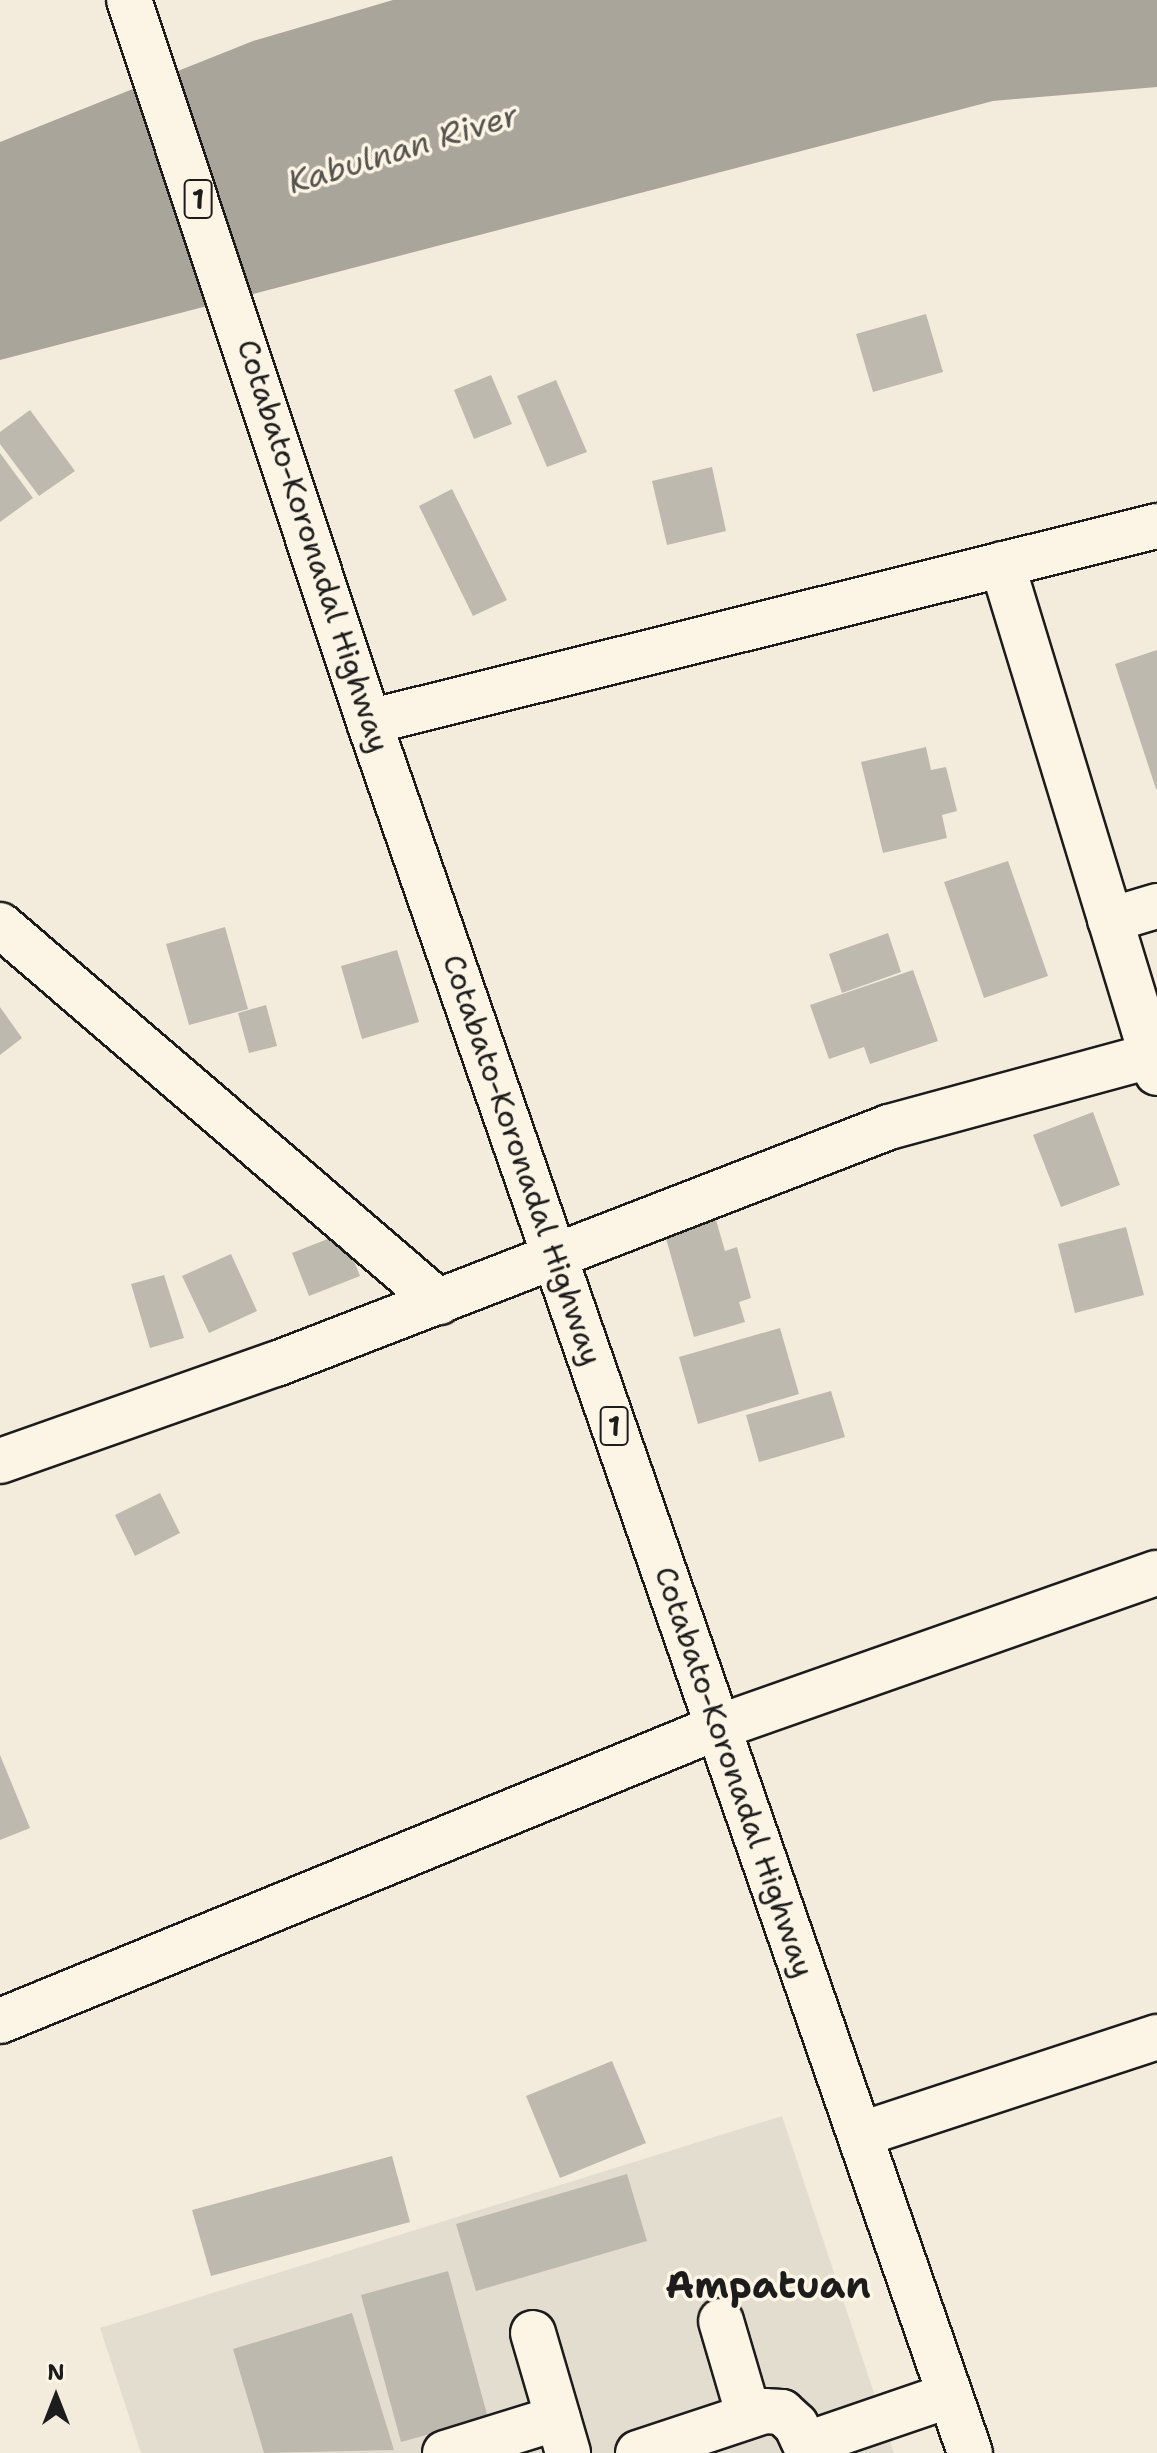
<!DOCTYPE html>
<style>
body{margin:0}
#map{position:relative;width:1157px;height:2453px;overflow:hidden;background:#f3ecdd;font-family:"Shantell Sans",sans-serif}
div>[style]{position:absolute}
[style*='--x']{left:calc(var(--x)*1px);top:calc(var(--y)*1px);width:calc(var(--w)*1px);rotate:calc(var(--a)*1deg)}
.built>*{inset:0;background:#e3ddcf}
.water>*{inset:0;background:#aaa59b}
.building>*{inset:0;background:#beb9ae}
.roads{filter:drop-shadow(2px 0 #1c1c1c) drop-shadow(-2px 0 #1c1c1c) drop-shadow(0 2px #1c1c1c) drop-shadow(0 -2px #1c1c1c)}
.minor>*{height:44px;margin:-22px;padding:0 22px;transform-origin:22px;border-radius:22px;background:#fcf5e5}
.highway>*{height:44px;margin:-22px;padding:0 22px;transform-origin:22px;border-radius:22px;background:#fcf5e5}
span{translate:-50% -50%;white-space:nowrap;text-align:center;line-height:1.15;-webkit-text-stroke:7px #fcf5e5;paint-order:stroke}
.shield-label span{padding:2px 6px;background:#fcf5e5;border:2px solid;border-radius:6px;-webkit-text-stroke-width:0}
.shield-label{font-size:28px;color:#1c1c1c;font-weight:700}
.street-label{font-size:30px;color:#1c1c1c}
.water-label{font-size:32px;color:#55534f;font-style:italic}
.district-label{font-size:38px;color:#1c1c1c;font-weight:700}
.north{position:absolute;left:16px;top:2357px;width:80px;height:80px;-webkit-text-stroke:6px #fcf5e5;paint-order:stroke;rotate:0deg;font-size:22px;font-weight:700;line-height:32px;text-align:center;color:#1c1c1c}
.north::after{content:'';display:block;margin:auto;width:28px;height:36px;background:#1c1c1c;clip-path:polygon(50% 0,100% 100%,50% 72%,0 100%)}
</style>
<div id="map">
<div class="built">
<i style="clip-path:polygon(782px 2116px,894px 2453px,141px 2453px,100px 2328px)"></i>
</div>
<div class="water">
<i style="clip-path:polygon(393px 0,1157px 0,1157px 87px,993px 101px,0 360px,0 142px,253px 41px)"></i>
</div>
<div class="building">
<i style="clip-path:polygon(926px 314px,943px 372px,873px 392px,856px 334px)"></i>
<i style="clip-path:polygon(491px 375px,512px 424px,474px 439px,454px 390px)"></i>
<i style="clip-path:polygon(556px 380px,587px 452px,547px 467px,517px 396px)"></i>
<i style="clip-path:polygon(30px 410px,75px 471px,39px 496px,0 444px,0 432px)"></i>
<i style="clip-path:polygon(0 453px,33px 498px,0 522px)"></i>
<i style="clip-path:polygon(712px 467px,726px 531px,667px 545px,652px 481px)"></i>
<i style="clip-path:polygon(452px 489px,507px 600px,473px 616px,419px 506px)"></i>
<i style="clip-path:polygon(1157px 650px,1157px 789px,1156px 789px,1115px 664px)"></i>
<i style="clip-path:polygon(926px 747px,931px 770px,946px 767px,957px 811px,942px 815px,947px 838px,883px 853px,861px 762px)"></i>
<i style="clip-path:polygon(1008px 861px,1048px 976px,984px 998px,944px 882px)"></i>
<i style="clip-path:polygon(225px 927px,248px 1009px,189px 1025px,166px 944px)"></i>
<i style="clip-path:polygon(888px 933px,901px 972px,842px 993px,829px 954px)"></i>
<i style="clip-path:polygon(397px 950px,419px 1022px,362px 1039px,341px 966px)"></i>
<i style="clip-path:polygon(913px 970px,938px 1041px,870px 1064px,864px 1047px,829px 1059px,810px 1005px)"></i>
<i style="clip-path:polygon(266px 1005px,277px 1046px,249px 1053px,238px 1013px)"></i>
<i style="clip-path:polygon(0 1007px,22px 1038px,0 1055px)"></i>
<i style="clip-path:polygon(1093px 1112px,1120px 1185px,1061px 1207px,1033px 1135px)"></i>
<i style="clip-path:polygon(714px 1213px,725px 1251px,737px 1247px,751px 1298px,739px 1302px,745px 1322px,694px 1337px,663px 1228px)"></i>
<i style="clip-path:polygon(1126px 1227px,1144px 1295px,1075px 1313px,1058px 1244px)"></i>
<i style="clip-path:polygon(343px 1233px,360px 1276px,309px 1296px,292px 1253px)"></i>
<i style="clip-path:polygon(231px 1254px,257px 1311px,209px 1333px,182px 1276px)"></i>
<i style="clip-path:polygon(164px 1275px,184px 1338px,150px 1348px,131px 1284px)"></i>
<i style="clip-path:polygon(780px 1328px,799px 1394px,698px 1424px,679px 1357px)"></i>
<i style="clip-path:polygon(831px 1391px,845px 1437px,759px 1462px,746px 1415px)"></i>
<i style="clip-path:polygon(160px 1493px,180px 1533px,135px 1556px,115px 1515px)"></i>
<i style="clip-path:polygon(0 1755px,30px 1828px,0 1840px)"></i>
<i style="clip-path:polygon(612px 2061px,646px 2143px,560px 2178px,526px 2096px)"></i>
<i style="clip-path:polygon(392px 2156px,410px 2222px,211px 2276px,192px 2210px)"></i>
<i style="clip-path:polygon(627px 2174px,647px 2241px,476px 2291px,456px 2224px)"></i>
<i style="clip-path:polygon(448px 2271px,488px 2418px,401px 2442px,361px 2295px)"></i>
<i style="clip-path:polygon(352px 2313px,394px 2450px,264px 2453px,233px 2349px)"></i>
</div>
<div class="roads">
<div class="minor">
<i style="--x:1002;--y:564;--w:532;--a:73.06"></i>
<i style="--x:369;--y:722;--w:812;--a:-13.97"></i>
<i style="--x:1110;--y:920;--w:49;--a:-16.6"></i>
<i style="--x:0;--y:925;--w:579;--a:40.65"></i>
<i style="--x:0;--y:1461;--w:293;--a:-19.4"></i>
<i style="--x:276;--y:1364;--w:657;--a:-21.14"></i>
<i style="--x:889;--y:1127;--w:278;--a:-15.2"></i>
<i style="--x:0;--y:2021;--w:774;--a:-22.26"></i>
<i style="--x:716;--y:1728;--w:467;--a:-19.4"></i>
<i style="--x:862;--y:2134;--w:311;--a:-18.2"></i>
<i style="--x:721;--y:2321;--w:96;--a:73.6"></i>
<i style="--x:533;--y:2333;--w:125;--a:73.7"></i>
<i style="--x:807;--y:2444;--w:151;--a:-18.9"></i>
<i style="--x:445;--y:2453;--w:118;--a:-17.2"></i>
<i style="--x:638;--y:2453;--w:133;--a:-18.4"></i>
<i style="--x:764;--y:2411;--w:18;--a:3"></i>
<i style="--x:782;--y:2412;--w:19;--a:43"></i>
<i style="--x:796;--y:2425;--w:31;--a:65"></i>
</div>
<div class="highway">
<i style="--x:129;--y:0;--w:761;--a:71.61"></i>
<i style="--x:369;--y:722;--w:1832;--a:70.85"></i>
</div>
</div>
<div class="shield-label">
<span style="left:198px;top:199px">1</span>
<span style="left:614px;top:1426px">1</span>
</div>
<div class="street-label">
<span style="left:313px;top:546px;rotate:72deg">Cotabato-Koronadal Highway</span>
<span style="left:522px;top:1160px;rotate:71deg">Cotabato-Koronadal Highway</span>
<span style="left:734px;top:1772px;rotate:71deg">Cotabato-Koronadal Highway</span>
</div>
<div class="water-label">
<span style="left:403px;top:149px;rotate:-17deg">Kabulnan River</span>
</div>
<div class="district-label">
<span style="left:768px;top:2285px">Ampatuan</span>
</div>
<div class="north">N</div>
</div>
